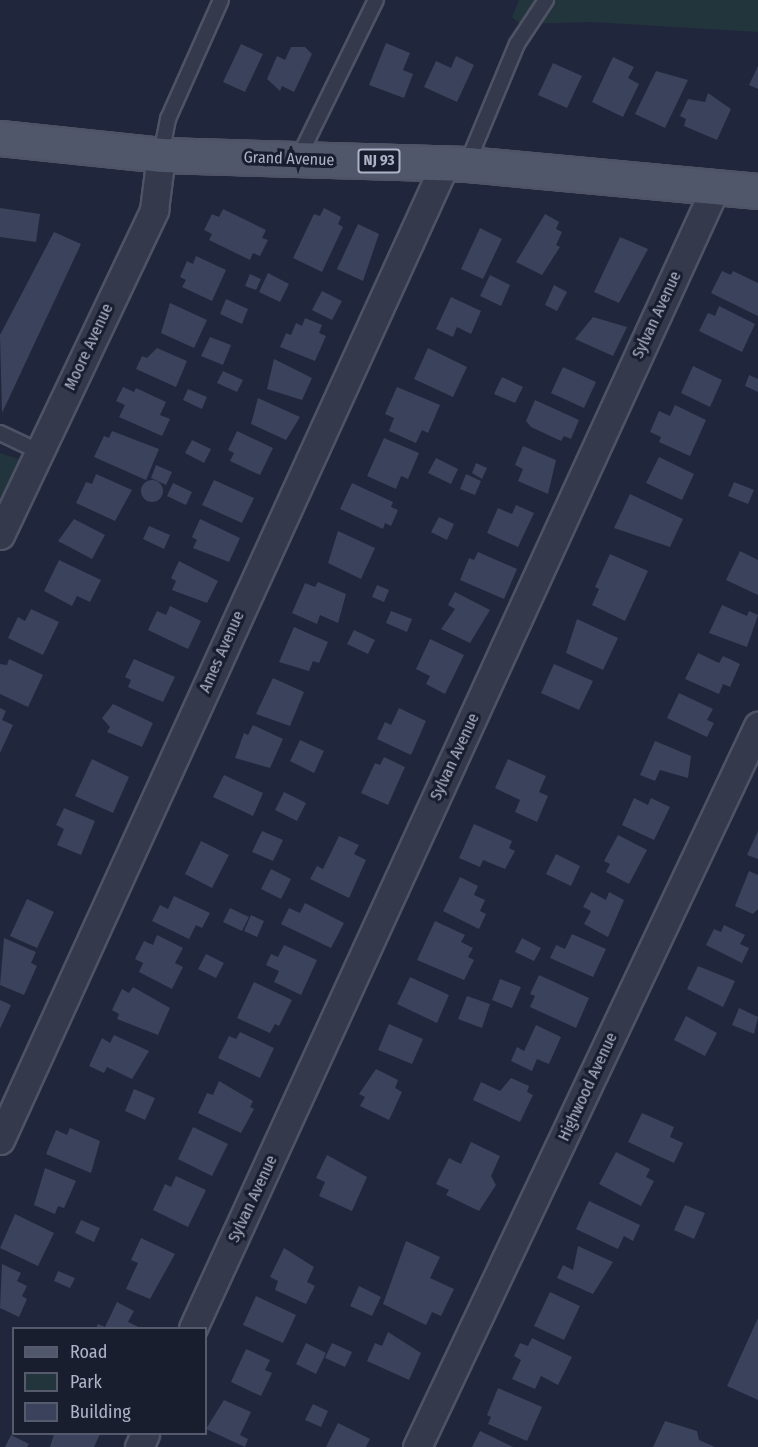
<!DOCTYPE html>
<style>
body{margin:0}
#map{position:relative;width:758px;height:1447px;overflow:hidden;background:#20263b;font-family:"Fira Sans Condensed",sans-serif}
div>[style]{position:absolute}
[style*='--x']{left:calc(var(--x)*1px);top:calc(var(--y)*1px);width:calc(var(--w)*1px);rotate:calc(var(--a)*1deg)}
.green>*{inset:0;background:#22343c}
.building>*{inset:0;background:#3b425b}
.round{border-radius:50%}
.roads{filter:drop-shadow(2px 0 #4e5365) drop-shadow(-2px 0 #4e5365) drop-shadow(0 2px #4e5365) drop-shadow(0 -2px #4e5365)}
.lane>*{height:14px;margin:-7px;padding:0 7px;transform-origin:7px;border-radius:7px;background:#34394b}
.street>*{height:27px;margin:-13.5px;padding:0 13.5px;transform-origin:13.5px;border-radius:13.5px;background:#34394b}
.primary>*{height:33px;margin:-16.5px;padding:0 16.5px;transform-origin:16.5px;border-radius:16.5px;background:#51576b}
span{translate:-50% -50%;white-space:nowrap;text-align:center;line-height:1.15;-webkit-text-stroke:6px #191e2f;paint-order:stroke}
.shield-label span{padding:2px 4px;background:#191e2f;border:2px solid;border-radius:4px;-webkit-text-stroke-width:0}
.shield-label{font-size:15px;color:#aeb3c7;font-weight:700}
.street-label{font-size:16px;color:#aeb3c7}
.legend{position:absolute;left:12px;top:1327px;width:195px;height:108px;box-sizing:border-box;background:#191e2f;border:2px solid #555a6c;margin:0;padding:8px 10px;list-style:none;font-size:18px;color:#aeb3c7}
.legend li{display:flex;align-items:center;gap:12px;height:30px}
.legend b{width:30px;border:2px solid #555a6c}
</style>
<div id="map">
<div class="green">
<i style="clip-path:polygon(519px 0,758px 0,758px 32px,591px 22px,520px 24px,512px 17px)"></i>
<i style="clip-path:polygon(0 453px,34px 464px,0 535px)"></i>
</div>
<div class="building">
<i style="clip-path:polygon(386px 43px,410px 53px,403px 70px,413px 74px,404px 98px,369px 85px)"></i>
<i style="clip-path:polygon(241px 44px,263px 54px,245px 92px,223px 82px)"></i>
<i style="clip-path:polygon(291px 47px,305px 47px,312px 54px,294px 92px,282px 86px,280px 91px,267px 79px,277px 56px,285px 60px)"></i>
<i style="clip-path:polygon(456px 56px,474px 65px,457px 102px,424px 87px,436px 61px,451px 68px)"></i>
<i style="clip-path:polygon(613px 57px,634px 67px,628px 78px,639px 84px,623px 117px,592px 102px)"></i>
<i style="clip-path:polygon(553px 63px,582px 76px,567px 108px,538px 95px)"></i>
<i style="clip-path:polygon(758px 66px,758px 89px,749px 85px)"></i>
<i style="clip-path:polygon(656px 71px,688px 80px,665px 128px,635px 114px)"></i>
<i style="clip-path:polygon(708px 93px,731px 109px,717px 140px,684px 126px,686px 119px,680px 116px,688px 99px,705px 102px)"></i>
<i style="clip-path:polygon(0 208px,40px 214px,36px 242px,0 237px)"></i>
<i style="clip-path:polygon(324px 208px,341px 217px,338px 224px,343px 227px,322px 272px,293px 258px,314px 214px,320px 216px)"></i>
<i style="clip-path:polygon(223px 209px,266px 230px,262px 238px,268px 240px,260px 256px,253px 253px,250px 260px,209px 240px,212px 234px,204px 230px,212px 214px,219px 217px)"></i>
<i style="clip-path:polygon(545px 214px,559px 222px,556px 229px,562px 232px,556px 245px,560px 247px,542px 275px,516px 262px)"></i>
<i style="clip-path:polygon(358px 224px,379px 234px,363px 281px,337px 269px)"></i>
<i style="clip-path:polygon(480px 228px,502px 239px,483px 279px,461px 269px)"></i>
<i style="clip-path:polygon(54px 232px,81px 244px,2px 413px,0 335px)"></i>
<i style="clip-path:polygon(620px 237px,648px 249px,619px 303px,594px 292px)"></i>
<i style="clip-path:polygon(196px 256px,226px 270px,212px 301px,182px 287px,186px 280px,180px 277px,187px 261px,193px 264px)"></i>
<i style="clip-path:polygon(722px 271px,731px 275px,733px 271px,758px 283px,758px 316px,711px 293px)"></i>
<i style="clip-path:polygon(268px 273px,289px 284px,280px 302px,259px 292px)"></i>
<i style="clip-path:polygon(250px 274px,261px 279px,256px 290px,245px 286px)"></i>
<i style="clip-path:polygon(490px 275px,510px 285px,501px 306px,480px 296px)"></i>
<i style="clip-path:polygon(554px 285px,567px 292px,557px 311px,545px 305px)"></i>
<i style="clip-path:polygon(322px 291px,342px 301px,332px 320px,312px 310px)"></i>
<i style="clip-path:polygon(451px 297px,481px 311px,471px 334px,457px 327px,453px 337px,436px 329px)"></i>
<i style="clip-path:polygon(226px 299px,248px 309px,242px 324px,220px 314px)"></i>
<i style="clip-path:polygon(170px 303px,207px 320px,194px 348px,161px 333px)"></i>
<i style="clip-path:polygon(719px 306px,755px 324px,742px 352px,699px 331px,708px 313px,715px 316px)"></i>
<i style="clip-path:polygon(593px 317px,627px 327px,613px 356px,575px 339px)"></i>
<i style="clip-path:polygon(305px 318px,322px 325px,319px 333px,326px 336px,315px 361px,280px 347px,286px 333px,291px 335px,296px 323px,302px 326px)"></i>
<i style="clip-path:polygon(210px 337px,231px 345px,223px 365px,201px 356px)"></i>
<i style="clip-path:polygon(157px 348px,187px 361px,176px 387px,136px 369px,142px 356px,147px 358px)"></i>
<i style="clip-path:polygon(428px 348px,467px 367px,453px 397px,414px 379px)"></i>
<i style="clip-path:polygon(274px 359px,312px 378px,302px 400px,267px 389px)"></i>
<i style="clip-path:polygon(693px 366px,722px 380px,710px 407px,681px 393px)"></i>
<i style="clip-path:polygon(563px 367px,596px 382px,584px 408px,551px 393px)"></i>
<i style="clip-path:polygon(223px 371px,243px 380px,237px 392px,217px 383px)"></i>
<i style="clip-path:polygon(749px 375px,758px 379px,758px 392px,745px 386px)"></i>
<i style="clip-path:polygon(502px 377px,523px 387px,515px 403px,494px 394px)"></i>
<i style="clip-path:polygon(123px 387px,134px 392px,136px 388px,166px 402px,160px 415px,170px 419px,162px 436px,119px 417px,125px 405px,116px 401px)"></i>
<i style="clip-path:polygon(397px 387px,440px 405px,428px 433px,422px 430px,416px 443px,389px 431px,394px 418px,385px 414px)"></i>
<i style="clip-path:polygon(188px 389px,207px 397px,202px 409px,183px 400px)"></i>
<i style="clip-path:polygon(258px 398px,300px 417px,286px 440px,251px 424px)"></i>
<i style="clip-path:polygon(535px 400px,579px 420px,571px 439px,564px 436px,561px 441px,531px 427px,526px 421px)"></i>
<i style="clip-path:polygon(675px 405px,706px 420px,690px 456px,659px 442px,661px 437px,650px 432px,659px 411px,670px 416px)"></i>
<i style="clip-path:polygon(112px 431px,159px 449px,146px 480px,94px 457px,104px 436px,109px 438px)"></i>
<i style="clip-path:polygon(237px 431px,273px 448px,260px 475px,230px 461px,234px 453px,228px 450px)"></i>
<i style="clip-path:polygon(384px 438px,419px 453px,408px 479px,401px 476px,396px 489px,367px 476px)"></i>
<i style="clip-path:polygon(192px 440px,211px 449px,204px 463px,185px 453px)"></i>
<i style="clip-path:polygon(523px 446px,556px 460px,548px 494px,518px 481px,523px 469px,515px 465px)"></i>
<i style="clip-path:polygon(659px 457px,694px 474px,682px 500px,646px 483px)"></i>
<i style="clip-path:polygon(436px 458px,458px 469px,451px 484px,428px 473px)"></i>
<i style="clip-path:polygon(476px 463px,487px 468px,482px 479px,472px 473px)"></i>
<i style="clip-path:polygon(156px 465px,172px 472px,166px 485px,151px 478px)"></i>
<i style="clip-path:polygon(96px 474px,132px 490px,115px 521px,76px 503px,86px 482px,92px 484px)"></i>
<i style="clip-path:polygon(466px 474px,481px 481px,475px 495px,460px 489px)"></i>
<i class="round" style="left:141px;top:480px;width:22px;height:22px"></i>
<i style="clip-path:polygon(214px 480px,254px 498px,242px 523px,202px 505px)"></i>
<i style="clip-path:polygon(734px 482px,754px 490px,748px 504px,728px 496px)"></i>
<i style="clip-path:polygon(173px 483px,192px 492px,186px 505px,167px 496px)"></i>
<i style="clip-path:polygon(352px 483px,393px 502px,391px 507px,398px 510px,391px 526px,385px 523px,383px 529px,340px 509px)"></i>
<i style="clip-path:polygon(630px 494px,683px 519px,670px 547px,614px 528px)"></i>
<i style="clip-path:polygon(516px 505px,534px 513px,518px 547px,487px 533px,498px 508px,512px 514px)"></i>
<i style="clip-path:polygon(439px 517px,454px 524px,447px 540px,431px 532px)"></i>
<i style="clip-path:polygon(74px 519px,105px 535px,92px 559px,58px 541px)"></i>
<i style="clip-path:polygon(200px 519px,240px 538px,229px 562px,193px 548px,197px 540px,192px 537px)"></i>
<i style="clip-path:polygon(149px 526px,170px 535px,164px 549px,143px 539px)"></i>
<i style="clip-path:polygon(338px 531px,375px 548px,361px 579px,328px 563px)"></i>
<i style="clip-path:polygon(740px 551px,758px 560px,758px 595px,726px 580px)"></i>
<i style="clip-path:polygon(478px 552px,517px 569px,504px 599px,460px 580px,469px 558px,474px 560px)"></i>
<i style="clip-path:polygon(610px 554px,648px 571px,625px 621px,592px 605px,599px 589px,595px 587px)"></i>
<i style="clip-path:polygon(59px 560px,101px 580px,90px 602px,77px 596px,72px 606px,44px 591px)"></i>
<i style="clip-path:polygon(179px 561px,218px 581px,207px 603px,172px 590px,176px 581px,171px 578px)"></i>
<i style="clip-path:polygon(318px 582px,346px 594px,338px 623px,320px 615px,317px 624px,292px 613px,305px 583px,315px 587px)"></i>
<i style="clip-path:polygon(377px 585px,389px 590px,384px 602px,372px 597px)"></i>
<i style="clip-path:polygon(455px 592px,490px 610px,470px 643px,441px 629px,455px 609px,448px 605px)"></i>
<i style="clip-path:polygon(722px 605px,747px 616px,749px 611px,758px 615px,747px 647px,709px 633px)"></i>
<i style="clip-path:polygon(170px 606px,201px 621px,188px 649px,148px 630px,157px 611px,166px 615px)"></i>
<i style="clip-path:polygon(31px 609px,59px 622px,43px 655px,8px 638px,18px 617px,25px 621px)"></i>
<i style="clip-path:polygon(391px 611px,412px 619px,407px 632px,386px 623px)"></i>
<i style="clip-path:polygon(577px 619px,618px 638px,603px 670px,566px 653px)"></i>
<i style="clip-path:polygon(294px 627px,328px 642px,319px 663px,313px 661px,309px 671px,279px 662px)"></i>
<i style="clip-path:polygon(354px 630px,375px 640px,368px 654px,347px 644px)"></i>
<i style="clip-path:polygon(430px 639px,464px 655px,445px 694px,426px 684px,430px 676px,416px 669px)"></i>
<i style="clip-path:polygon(698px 653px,719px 663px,723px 656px,740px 664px,730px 687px,723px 684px,719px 694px,685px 679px)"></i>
<i style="clip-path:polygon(9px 659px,43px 675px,28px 707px,0 694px,0 664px,7px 665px)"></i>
<i style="clip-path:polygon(134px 659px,175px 677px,163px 702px,128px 687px,131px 680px,125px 677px)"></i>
<i style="clip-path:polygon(554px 664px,593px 681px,579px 710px,541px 693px)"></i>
<i style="clip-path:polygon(273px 678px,304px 692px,290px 726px,256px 714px)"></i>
<i style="clip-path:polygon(679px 693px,713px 709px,707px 720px,714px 723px,707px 737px,667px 718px)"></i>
<i style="clip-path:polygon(113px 704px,153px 723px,142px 747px,107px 732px,110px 727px,102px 718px)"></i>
<i style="clip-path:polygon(0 708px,6px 711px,2px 720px,13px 725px,0 753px)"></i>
<i style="clip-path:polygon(399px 708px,426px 721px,411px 755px,377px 739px,385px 722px,391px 725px)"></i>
<i style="clip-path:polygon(253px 725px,283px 739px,270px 768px,235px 758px,244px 733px,248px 735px)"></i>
<i style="clip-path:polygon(300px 740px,324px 751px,314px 773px,290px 761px)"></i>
<i style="clip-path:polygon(655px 741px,691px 756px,688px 778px,660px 770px,655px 781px,640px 775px)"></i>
<i style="clip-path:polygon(384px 757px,405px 767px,388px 805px,361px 793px,375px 763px,380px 765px)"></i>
<i style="clip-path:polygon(92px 759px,129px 777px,113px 813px,75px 796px)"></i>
<i style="clip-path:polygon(508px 759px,546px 776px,539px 792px,548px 796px,537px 822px,515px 812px,520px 800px,495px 788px)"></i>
<i style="clip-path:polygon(224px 775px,263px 793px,253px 816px,213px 797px)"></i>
<i style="clip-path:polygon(284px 792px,306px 803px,297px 821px,275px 810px)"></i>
<i style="clip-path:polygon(634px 798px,648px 805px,651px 798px,670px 807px,654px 840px,622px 825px)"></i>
<i style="clip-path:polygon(64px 808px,95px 821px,81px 855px,57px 845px,64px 829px,56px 825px)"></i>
<i style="clip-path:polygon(474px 824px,512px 841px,509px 848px,515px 851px,505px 869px,483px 860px,480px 867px,459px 858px)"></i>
<i style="clip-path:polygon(262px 831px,283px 840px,273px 861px,252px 852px)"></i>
<i style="clip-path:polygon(758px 831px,758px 859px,747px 855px)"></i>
<i style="clip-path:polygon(618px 835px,647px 850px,629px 884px,606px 872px,610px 864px,604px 861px)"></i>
<i style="clip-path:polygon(339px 836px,359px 845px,354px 854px,366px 860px,349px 898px,310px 879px,317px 866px,323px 869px)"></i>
<i style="clip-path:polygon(201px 841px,229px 855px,212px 888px,185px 874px)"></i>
<i style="clip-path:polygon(556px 854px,580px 866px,571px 886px,546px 874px)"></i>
<i style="clip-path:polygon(271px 869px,291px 879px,281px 899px,261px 889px)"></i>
<i style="clip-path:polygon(749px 871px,758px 875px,758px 909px,753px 914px,735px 906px)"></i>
<i style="clip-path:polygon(460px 877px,478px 886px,474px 895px,485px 900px,480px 911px,486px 914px,479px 929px,443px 911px)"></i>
<i style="clip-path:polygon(591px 892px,606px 900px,609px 892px,624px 900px,608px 937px,584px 924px,591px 911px,583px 907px)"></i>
<i style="clip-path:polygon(174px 896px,210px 913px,202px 928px,196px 925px,189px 939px,152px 921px,160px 905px,168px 909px)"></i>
<i style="clip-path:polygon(27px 899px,54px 912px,37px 948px,10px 936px)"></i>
<i style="clip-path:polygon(305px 903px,344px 923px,331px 948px,281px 924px,289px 908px,300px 913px)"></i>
<i style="clip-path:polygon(230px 908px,249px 917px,242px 931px,223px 922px)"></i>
<i style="clip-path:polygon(251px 915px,264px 921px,257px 937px,244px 931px)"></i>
<i style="clip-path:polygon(435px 921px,465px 935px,461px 942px,473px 948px,468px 957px,474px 960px,464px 980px,417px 960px)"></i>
<i style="clip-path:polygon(724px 925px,745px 935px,740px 944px,749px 948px,742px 963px,706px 945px,714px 929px,721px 932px)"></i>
<i style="clip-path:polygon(572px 934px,606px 949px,593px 977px,550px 958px,556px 945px,565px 949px)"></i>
<i style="clip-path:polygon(157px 935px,183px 948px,175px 963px,183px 967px,172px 989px,139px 972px,143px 963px,135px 959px,144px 941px,153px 945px)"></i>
<i style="clip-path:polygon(4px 938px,36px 952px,31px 963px,37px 966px,24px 995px,0 985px)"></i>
<i style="clip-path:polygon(522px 938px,541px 948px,534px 961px,515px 952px)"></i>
<i style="clip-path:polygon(284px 945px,317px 960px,301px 995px,274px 982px,279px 971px,266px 965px,271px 954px,278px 957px)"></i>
<i style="clip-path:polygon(206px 954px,224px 963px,216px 978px,198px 969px)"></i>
<i style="clip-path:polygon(698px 966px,735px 981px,723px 1007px,687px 989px)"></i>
<i style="clip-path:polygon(539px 975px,589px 998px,576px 1028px,530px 1007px,535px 996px,530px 994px)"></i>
<i style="clip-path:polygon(410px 977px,449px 995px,437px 1023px,397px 1004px)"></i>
<i style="clip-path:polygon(500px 979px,521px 987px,512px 1008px,492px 1000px)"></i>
<i style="clip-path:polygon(254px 982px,292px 1000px,279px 1026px,275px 1024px,270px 1033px,237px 1018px)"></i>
<i style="clip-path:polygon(133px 987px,170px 1008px,158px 1035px,117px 1019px,119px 1014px,112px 1010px,122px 989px,129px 993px)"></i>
<i style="clip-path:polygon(467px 996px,490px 1004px,482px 1028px,458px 1019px)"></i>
<i style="clip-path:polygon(0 1000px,11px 1005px,0 1029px)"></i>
<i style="clip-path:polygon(739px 1008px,758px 1017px,754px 1034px,732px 1025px)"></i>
<i style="clip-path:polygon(686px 1016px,717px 1033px,705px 1056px,674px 1040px)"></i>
<i style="clip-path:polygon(389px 1024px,423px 1039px,412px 1064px,378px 1050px)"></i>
<i style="clip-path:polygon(536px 1025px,561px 1037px,549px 1064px,537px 1059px,532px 1071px,511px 1061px,517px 1047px,524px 1051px)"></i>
<i style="clip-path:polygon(240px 1032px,274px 1048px,260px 1078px,218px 1058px,229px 1036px,236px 1039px)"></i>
<i style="clip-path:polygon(114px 1035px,149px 1051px,132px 1079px,107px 1067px,104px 1073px,89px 1066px,102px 1038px,110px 1043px)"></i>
<i style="clip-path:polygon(376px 1069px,398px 1080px,395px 1088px,402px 1092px,389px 1120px,360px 1106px,365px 1097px,359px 1094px)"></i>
<i style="clip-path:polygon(511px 1078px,529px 1086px,527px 1092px,533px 1095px,520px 1122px,473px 1100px,481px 1082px,500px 1091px)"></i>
<i style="clip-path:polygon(219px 1081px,253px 1101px,250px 1107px,254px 1109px,241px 1133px,198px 1113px,207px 1093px,213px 1095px)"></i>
<i style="clip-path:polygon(134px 1089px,155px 1098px,145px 1120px,125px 1111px)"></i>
<i style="clip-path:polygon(642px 1113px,674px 1127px,670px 1137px,683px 1143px,674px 1163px,628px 1142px)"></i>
<i style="clip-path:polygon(193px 1127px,228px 1144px,212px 1176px,178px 1159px)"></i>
<i style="clip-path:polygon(70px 1128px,100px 1141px,91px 1173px,46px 1154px,56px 1130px,67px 1135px)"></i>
<i style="clip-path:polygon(471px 1142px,500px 1156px,491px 1176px,496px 1185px,479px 1211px,446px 1195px,449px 1190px,436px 1184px,449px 1158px,461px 1164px)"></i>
<i style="clip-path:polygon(616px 1152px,650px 1169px,646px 1177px,654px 1181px,641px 1206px,599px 1184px)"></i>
<i style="clip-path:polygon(327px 1155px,367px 1177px,352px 1211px,319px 1196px,325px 1182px,316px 1178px)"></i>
<i style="clip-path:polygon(45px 1168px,76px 1181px,64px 1208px,58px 1206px,55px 1214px,34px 1205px)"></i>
<i style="clip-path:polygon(176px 1176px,206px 1190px,188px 1227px,153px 1210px,165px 1184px,171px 1187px)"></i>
<i style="clip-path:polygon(589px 1201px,640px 1225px,633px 1241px,624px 1236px,618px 1249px,576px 1229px)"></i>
<i style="clip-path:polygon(685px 1205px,705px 1213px,694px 1239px,674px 1230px)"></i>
<i style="clip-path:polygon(15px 1214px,54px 1233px,38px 1266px,0 1248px)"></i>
<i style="clip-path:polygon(81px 1220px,100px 1228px,94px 1242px,75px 1233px)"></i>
<i style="clip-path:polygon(141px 1238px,175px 1254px,150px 1299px,126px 1289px,138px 1263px,131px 1260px)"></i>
<i style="clip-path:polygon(406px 1241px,440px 1257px,430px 1278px,454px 1289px,441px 1316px,432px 1312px,426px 1325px,383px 1304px)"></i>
<i style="clip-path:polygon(578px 1246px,613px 1262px,593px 1294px,557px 1278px,563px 1265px,573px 1270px)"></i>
<i style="clip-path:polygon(284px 1248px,314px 1267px,307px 1282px,315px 1286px,306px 1304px,275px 1290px,278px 1281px,270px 1277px)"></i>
<i style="clip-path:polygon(2px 1264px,21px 1273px,17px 1281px,27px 1286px,22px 1296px,27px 1299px,19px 1317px,0 1308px)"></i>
<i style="clip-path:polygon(58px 1271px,75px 1278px,70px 1288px,54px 1281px)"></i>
<i style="clip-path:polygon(359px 1286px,381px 1297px,372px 1316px,350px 1306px)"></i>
<i style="clip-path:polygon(550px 1292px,580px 1306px,564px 1340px,534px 1326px)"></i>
<i style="clip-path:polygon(256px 1296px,296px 1315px,283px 1343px,243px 1325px)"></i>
<i style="clip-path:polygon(117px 1302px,134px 1311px,128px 1322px,141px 1328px,96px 1328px,98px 1324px,105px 1327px)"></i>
<i style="clip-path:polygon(758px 1318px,758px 1400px,727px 1386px)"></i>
<i style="clip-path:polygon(388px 1332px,421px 1353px,409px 1380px,367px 1361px,375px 1343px,382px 1346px)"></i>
<i style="clip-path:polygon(532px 1338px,572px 1357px,558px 1385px,541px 1376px,535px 1389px,512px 1379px,521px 1360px,514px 1356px,520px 1343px,528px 1346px)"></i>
<i style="clip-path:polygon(306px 1343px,326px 1353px,316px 1374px,296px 1364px)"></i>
<i style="clip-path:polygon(332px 1343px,352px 1352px,345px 1367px,325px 1358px)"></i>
<i style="clip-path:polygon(246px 1349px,270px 1360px,265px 1370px,272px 1373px,261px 1396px,231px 1382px)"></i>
<i style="clip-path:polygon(498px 1388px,542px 1407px,527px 1441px,488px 1424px,491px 1417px,487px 1415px)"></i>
<i style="clip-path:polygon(224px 1400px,251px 1412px,240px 1435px,248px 1439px,245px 1447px,206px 1429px)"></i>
<i style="clip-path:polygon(313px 1404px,328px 1411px,321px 1427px,305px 1420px)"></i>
<i style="clip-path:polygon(665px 1421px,697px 1431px,699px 1440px,715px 1447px,653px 1447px)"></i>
<i style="clip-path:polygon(338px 1423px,370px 1439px,366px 1447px,326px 1447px)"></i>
<i style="clip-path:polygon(480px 1431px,513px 1447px,472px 1447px)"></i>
<i style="clip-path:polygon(54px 1434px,100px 1434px,94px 1447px,50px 1447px)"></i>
<i style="clip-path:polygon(11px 1435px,29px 1444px,27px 1447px,5px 1447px)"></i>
</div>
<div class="roads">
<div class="lane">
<i style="--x:161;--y:155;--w:37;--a:-79"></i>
<i style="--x:168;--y:119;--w:130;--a:-66"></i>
<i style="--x:298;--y:159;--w:177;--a:-63.9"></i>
<i style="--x:467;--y:164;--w:130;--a:-67.4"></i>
<i style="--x:517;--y:44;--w:53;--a:-56.6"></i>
<i style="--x:0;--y:433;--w:44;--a:25.4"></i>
</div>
<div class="street">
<i style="--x:0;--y:535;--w:360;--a:-64.6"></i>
<i style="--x:154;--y:210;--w:55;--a:-82.7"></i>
<i style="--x:0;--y:1140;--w:1073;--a:-65.49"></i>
<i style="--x:193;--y:1328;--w:1256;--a:-65.39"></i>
<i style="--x:139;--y:1447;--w:14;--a:-65"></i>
<i style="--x:417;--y:1447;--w:798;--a:-64.69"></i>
</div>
<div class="primary">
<i style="--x:0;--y:138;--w:162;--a:6"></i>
<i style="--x:161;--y:155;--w:306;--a:1.7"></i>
<i style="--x:467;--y:164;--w:292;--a:5.3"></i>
</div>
</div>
<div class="shield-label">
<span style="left:379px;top:161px">NJ 93</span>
</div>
<div class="street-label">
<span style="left:289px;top:159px;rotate:2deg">Grand Avenue</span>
<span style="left:657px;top:315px;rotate:-65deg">Sylvan Avenue</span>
<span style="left:89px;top:347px;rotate:-65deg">Moore Avenue</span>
<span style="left:222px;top:652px;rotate:-66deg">Ames Avenue</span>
<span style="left:455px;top:757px;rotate:-65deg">Sylvan Avenue</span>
<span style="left:588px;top:1087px;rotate:-65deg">Highwood Avenue</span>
<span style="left:253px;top:1199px;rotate:-65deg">Sylvan Avenue</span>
</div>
<ul class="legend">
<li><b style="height:8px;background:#51576b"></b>Road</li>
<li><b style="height:16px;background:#22343c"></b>Park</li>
<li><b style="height:16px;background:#3b425b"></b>Building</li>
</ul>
</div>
